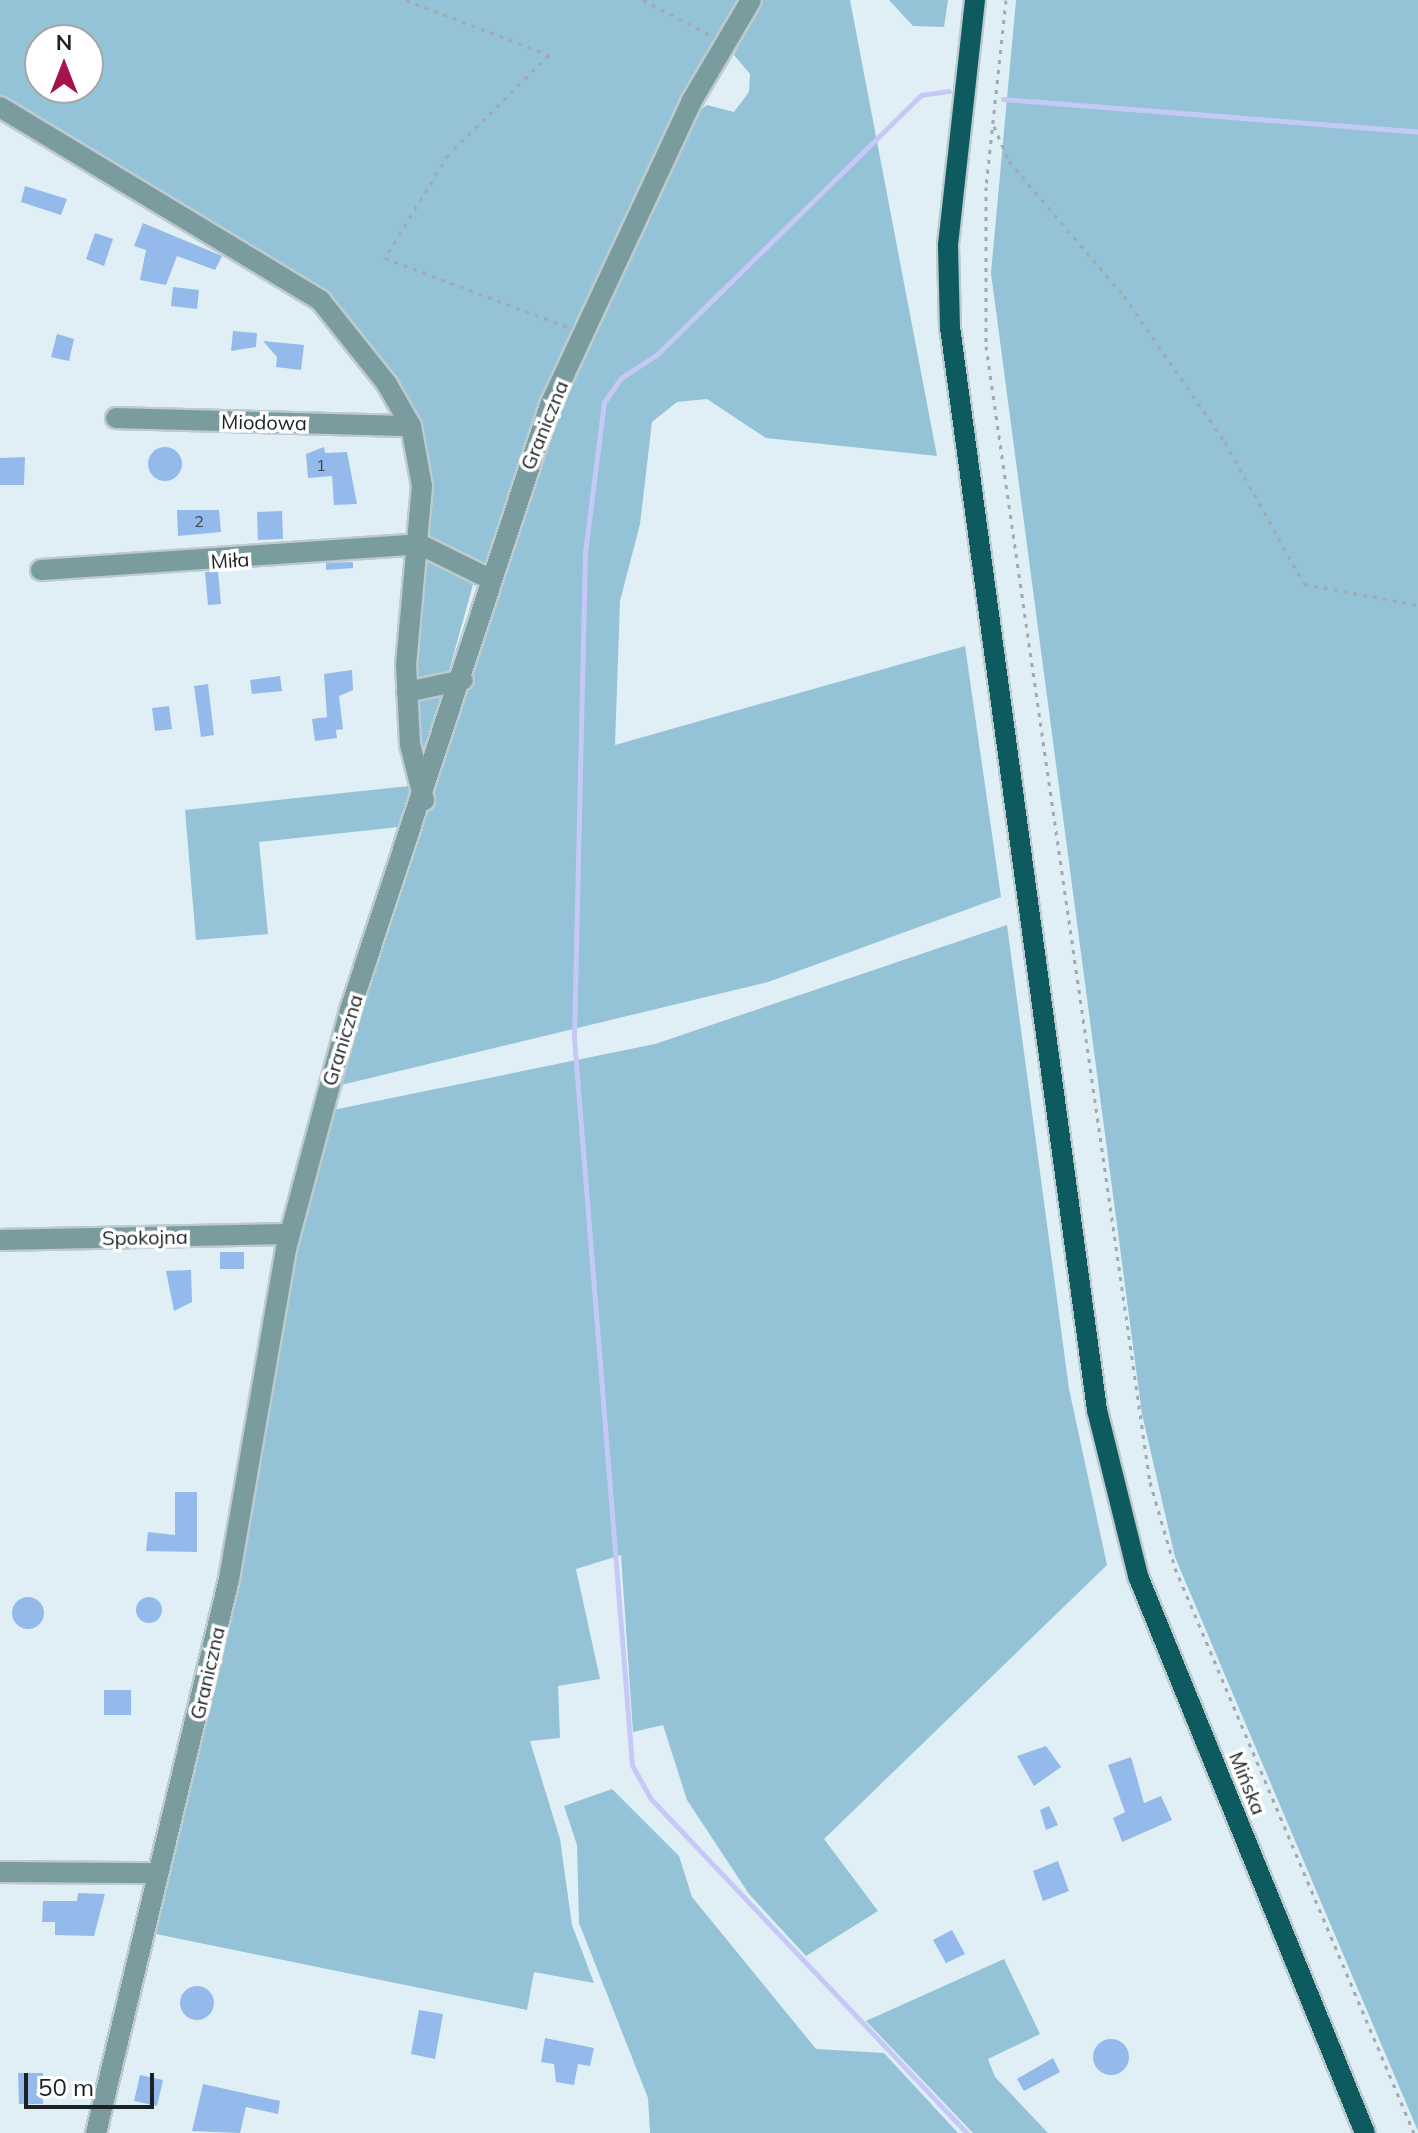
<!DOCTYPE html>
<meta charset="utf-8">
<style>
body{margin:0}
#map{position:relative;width:1418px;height:2133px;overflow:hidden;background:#e0eff5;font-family:Mulish,sans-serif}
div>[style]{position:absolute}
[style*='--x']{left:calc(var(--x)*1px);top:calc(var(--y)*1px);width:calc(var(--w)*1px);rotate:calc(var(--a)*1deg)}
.green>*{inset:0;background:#94c2d7}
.stream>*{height:5px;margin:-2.5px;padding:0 2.5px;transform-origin:2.5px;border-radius:2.5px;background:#c6c9f8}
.building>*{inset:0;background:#93baea}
.round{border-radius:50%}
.path>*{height:3px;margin-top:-1.5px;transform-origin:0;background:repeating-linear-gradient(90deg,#9fabb0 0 4px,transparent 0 10px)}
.roads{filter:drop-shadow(2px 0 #bdcacf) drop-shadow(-2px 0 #bdcacf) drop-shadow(0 2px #bdcacf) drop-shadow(0 -2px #bdcacf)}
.minor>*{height:20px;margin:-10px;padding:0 10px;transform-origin:10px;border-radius:10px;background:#7b9c9e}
.major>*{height:20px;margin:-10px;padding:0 10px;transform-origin:10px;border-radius:10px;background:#0d5b5e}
span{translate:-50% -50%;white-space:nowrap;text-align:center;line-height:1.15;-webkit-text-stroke:7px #fff;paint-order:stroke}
.number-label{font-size:16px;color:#3a4856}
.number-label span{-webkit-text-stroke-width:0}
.street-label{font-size:20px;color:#1c2224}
.north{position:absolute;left:24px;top:24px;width:80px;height:80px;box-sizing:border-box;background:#fff;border:2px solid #a4a7a7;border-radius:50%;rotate:0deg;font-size:22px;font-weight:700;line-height:32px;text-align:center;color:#1c2224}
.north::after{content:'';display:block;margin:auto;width:28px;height:36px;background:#a6134e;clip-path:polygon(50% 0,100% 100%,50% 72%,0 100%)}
.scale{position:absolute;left:24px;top:2073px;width:130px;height:36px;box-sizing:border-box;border:4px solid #1c2224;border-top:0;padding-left:10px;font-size:24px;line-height:28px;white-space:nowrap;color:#1c2224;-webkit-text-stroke:6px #fff;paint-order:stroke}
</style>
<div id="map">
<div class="green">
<i style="clip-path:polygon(evenodd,0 0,748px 0,678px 117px,488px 567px,427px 543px,427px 488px,358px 335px,126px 169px,0 97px,0 0,40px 40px,88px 40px,88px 88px,40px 88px,40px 40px)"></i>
<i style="clip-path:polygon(761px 0,850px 0,937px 456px,766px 438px,707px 399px,677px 402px,652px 422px,640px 524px,620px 601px,615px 745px,965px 646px,1001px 897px,768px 982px,337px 1086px,536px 463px,690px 118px,707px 105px,734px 112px,749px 92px,750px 74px,734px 55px)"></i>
<i style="clip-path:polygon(889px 0,948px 0,944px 27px,913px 26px)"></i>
<i style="clip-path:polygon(1016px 0,1418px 0,1418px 2131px,1175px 1557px,1142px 1414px,991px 273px)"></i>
<i style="clip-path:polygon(425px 554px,474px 581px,447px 678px,412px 687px)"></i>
<i style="clip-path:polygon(459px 685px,419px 770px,414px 700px)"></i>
<i style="clip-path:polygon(409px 786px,408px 826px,259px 842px,268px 934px,196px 940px,185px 810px)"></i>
<i style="clip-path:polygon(1007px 925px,1069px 1389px,1107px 1565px,824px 1839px,878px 1911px,806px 1956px,749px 1894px,687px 1800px,663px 1725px,633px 1732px,621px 1555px,576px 1569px,600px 1679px,558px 1686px,560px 1738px,530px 1741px,560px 1839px,572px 1925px,594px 1983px,534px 1972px,527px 2010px,151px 1933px,328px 1111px,655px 1044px)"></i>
<i style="clip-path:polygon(612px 1789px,679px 1856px,692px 1897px,816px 2049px,884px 2053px,958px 2133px,650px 2133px,648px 2098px,579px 1923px,577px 1845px,564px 1806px)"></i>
<i style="clip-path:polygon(1004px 1959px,1040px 2034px,988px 2059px,995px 2077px,1048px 2133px,973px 2133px,866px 2021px)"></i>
</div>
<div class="stream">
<i style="--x:949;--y:91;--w:28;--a:172"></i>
<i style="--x:921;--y:95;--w:371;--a:135.5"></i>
<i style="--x:656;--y:355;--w:42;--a:146.7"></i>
<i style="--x:621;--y:378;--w:29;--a:125"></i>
<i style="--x:604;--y:402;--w:152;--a:97.2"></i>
<i style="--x:585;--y:553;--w:485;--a:91.3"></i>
<i style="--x:574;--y:1038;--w:729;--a:85.44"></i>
<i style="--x:632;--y:1765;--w:39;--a:61"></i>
<i style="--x:651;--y:1799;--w:460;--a:46.6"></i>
<i style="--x:1003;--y:99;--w:416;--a:4.5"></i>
</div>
<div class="building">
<i style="clip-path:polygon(25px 186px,67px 199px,61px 215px,21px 202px)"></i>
<i style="clip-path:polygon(143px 223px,222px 256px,215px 270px,177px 256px,166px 285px,140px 280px,146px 250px,134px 246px)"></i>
<i style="clip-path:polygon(95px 233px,113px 239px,104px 266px,86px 259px)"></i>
<i style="clip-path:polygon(173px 287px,199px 290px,197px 309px,171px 306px)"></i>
<i style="clip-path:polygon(233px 331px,257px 333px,256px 347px,231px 351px)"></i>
<i style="clip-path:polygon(57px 334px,74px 339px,69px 361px,51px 357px)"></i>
<i style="clip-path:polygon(263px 341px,304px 345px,301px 370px,276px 367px,277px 357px)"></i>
<i class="round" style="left:148px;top:447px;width:34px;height:34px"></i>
<i style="clip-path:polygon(324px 447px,325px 453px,347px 452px,357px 504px,334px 505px,332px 476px,308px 478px,306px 454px)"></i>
<i style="clip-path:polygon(25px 457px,24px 485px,0 485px,0 458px)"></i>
<i style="clip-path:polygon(177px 510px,219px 510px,221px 532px,178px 536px)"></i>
<i style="clip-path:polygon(282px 511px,283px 539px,258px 540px,257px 512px)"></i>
<i style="clip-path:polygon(353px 562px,353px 568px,326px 570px,326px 563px)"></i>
<i style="clip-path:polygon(218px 571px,221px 604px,208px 605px,205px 572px)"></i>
<i style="clip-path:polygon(352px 670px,353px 690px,339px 696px,343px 729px,336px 730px,337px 738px,315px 741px,312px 719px,327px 717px,324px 674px)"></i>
<i style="clip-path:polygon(280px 676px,282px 691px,252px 694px,250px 680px)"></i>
<i style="clip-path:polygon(208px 684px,214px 735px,201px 737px,194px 686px)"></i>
<i style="clip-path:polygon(169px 706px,172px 729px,155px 731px,152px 708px)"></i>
<i style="clip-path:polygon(220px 1252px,244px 1252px,244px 1269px,220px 1269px)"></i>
<i style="clip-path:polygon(191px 1270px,192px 1302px,174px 1311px,166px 1271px)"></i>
<i style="clip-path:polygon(175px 1492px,197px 1492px,197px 1552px,146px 1551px,148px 1532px,175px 1535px)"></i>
<i class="round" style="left:12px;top:1597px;width:32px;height:32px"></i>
<i class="round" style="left:136px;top:1597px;width:26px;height:26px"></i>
<i style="clip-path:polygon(104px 1690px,131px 1690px,131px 1715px,104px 1715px)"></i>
<i style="clip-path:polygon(1046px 1746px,1061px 1767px,1034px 1786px,1017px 1756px)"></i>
<i style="clip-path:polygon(1131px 1757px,1144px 1803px,1161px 1796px,1172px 1820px,1122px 1842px,1113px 1818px,1125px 1812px,1108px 1765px)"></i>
<i style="clip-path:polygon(1049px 1806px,1058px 1825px,1046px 1830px,1040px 1810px)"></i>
<i style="clip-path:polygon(1058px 1861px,1069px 1891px,1043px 1901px,1033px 1871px)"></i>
<i style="clip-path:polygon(78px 1893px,105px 1894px,94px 1936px,55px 1935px,55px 1922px,42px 1922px,43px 1901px,77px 1901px)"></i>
<i style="clip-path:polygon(952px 1930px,965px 1954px,946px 1963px,933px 1940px)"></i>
<i class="round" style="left:180px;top:1986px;width:34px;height:34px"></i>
<i style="clip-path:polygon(419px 2010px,443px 2014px,435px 2059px,411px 2054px)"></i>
<i style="clip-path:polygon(545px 2038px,594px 2048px,590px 2066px,578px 2064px,574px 2085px,556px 2082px,554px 2064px,541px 2062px)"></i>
<i class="round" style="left:1093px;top:2039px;width:36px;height:36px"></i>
<i style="clip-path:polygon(1053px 2058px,1060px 2072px,1024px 2091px,1017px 2079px)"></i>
<i style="clip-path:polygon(18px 2073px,43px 2073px,43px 2104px,19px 2104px)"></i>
<i style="clip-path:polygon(140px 2075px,163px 2080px,157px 2106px,134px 2101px)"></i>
<i style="clip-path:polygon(203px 2084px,280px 2101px,278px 2114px,246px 2107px,240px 2133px,192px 2131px)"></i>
</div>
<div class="path">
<i style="--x:406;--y:0;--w:153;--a:21"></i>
<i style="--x:549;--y:55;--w:142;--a:135.3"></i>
<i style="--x:448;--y:155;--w:121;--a:121.5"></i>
<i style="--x:385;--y:258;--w:196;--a:20.7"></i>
<i style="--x:643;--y:0;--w:76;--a:27.6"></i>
<i style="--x:1006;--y:0;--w:188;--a:96.1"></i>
<i style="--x:986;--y:187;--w:159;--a:90"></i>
<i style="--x:986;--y:346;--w:1148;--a:81.79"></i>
<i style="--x:1150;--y:1482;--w:90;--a:73.8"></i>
<i style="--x:1175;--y:1568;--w:613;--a:67.07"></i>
<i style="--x:994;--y:126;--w:38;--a:67"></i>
<i style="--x:1009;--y:161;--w:177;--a:49.6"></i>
<i style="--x:1124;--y:296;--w:178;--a:55.3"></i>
<i style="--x:1225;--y:442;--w:162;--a:60.9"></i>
<i style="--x:1304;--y:584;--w:116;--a:10.4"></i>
</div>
<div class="roads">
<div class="minor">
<i style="--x:0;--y:107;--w:374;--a:31.1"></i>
<i style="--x:320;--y:300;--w:107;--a:51.4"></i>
<i style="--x:387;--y:384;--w:48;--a:60.3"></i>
<i style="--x:411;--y:426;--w:61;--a:79.6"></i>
<i style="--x:422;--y:486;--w:179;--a:95.1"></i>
<i style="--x:406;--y:664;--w:80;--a:87.1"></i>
<i style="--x:410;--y:744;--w:58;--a:76"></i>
<i style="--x:116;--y:418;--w:295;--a:1.6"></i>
<i style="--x:41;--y:570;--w:379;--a:-3.9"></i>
<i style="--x:419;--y:544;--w:81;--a:26.3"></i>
<i style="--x:407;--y:692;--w:57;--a:-12.1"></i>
<i style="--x:0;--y:1240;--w:289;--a:-1.2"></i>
<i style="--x:0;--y:1872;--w:157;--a:0.4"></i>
<i style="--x:96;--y:2133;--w:570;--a:-76.5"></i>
<i style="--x:229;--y:1579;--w:335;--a:-80.2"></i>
<i style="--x:286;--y:1249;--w:247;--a:-75"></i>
<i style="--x:350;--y:1010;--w:637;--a:-71.71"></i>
<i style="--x:550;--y:405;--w:334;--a:-65"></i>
<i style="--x:691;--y:102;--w:118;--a:-59.5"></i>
</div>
<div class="major">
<i style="--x:975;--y:0;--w:247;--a:96.3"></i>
<i style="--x:948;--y:246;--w:81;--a:88.6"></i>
<i style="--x:950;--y:327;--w:1093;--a:82.27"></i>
<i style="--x:1097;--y:1410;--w:171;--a:76.1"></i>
<i style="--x:1138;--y:1576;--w:601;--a:67.83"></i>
</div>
</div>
<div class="number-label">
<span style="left:321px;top:465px">1</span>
<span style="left:199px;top:521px">2</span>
</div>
<div class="street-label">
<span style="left:264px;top:422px;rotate:1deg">Miodowa</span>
<span style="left:544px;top:425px;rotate:-68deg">Graniczna</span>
<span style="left:230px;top:560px;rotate:-4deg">Miła</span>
<span style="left:342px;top:1040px;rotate:-73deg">Graniczna</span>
<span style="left:145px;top:1237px;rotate:-1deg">Spokojna</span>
<span style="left:207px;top:1673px;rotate:-77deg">Graniczna</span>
<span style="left:1248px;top:1783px;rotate:68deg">Mińska</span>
</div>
<div class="north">N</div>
<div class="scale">50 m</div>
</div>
